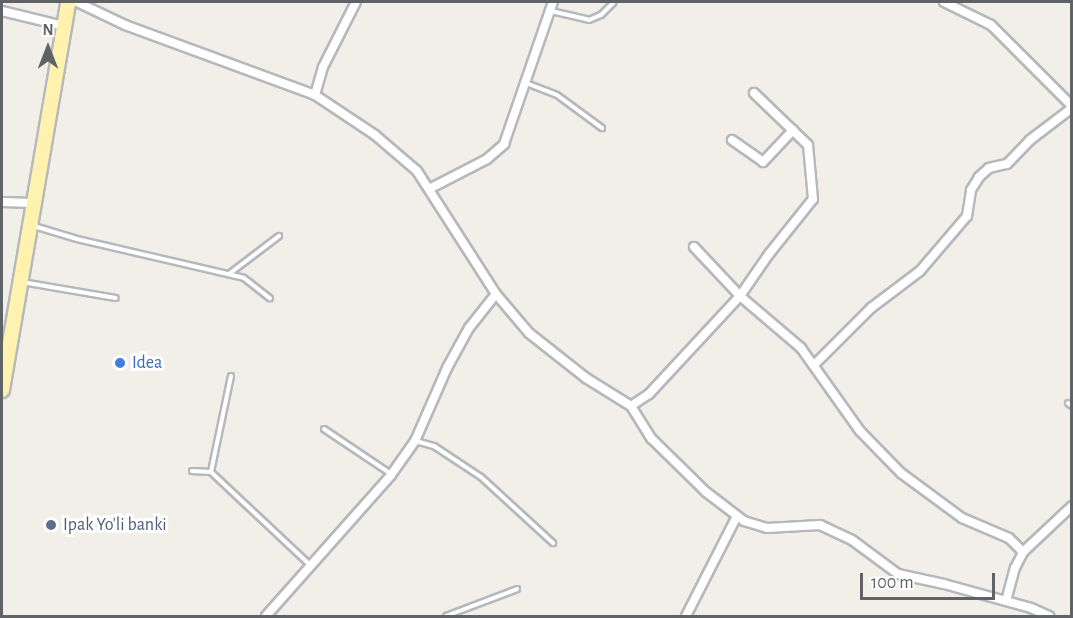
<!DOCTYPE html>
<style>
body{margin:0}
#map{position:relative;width:1073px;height:618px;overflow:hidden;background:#f1efe8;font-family:"Alegreya Sans",sans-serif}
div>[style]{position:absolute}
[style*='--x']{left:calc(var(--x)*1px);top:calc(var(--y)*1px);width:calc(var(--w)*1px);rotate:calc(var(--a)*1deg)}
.roads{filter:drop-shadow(2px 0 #b5b8bc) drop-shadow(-2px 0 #b5b8bc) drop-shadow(0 2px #b5b8bc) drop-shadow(0 -2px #b5b8bc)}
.lane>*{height:4px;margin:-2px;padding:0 2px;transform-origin:2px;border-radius:2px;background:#fff}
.street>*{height:8px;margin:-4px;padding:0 4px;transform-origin:4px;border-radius:4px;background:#fff}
.primary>*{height:14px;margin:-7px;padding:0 7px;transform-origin:7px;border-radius:7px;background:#fff2af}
.dots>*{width:16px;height:16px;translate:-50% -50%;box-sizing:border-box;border:3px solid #fff;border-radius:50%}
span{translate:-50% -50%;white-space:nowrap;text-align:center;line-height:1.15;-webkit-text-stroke:6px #fff;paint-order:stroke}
.shop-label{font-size:18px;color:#366cbe}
.left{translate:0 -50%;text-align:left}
.service-label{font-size:18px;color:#4e5e75}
.frame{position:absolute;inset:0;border:3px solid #5f6368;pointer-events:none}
.north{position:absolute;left:18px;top:18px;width:60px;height:60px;-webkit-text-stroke:4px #fff;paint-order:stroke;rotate:0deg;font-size:16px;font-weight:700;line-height:24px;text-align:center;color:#5f6368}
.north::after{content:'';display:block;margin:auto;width:21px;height:27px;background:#5f6368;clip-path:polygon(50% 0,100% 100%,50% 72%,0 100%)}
.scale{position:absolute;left:860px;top:573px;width:135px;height:27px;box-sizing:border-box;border:3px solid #5f6368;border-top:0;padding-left:8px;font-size:18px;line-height:21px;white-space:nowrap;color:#5f6368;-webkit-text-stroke:4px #fff;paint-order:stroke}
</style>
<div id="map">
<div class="roads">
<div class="lane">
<i style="--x:551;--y:11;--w:39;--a:13"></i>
<i style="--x:589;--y:20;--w:13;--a:-23"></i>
<i style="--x:601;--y:15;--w:18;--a:-45"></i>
<i style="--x:526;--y:83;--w:33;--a:21"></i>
<i style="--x:557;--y:95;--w:56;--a:36.3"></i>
<i style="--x:34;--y:226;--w:45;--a:16.8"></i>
<i style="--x:77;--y:239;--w:171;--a:13.1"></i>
<i style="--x:244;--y:278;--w:33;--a:38"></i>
<i style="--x:229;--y:274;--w:63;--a:-37.2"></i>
<i style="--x:22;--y:282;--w:95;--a:9.7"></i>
<i style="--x:231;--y:376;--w:98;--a:101.8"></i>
<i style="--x:211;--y:472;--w:137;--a:43.2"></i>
<i style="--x:1068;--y:403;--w:5;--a:37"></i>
<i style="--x:324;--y:429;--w:81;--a:33.9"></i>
<i style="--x:416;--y:441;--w:19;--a:16"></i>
<i style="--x:434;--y:446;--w:56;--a:33.4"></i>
<i style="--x:481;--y:477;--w:98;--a:42.5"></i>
<i style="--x:192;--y:471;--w:19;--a:3"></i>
<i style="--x:446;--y:616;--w:76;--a:-20.8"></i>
</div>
<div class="street">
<i style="--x:77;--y:2;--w:53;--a:25.6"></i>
<i style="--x:125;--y:25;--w:202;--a:20.2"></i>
<i style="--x:315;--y:95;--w:72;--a:33.7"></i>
<i style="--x:375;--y:135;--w:55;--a:40.6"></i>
<i style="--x:417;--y:171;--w:146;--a:57.3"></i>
<i style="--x:496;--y:294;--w:51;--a:49.8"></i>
<i style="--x:529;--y:333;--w:73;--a:38.3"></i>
<i style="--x:586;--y:378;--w:53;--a:31.9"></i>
<i style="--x:631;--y:406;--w:39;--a:58"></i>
<i style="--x:652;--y:439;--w:76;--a:44.5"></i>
<i style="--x:706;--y:492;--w:48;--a:37.3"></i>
<i style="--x:744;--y:521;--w:24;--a:17"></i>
<i style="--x:767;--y:528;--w:53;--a:-3.2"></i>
<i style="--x:820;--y:525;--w:35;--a:25"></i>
<i style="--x:852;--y:540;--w:57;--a:36.5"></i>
<i style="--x:898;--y:574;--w:47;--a:12.3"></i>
<i style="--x:944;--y:584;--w:90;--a:15.4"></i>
<i style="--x:1031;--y:608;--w:20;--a:24"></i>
<i style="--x:944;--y:2;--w:52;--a:26.1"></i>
<i style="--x:991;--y:25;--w:115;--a:45"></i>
<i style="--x:2;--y:11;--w:64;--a:13.6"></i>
<i style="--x:315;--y:95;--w:29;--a:-74"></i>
<i style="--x:323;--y:67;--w:73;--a:-63.1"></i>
<i style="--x:732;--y:140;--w:38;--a:35"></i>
<i style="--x:763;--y:162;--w:44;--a:-46.8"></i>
<i style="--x:429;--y:189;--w:65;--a:-27.3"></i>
<i style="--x:487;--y:159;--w:23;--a:-41"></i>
<i style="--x:504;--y:144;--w:150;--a:-71"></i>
<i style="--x:2;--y:202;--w:32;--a:2"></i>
<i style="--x:694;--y:247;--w:67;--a:46.8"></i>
<i style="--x:740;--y:296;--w:51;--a:-55.4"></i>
<i style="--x:769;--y:254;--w:70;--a:-51.3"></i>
<i style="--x:813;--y:199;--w:54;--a:-95.3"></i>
<i style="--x:808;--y:145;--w:75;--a:-136.1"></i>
<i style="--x:814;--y:365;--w:81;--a:-45"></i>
<i style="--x:871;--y:308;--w:61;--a:-37.1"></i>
<i style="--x:920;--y:271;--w:72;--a:-49.5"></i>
<i style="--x:967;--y:216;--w:26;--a:-81"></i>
<i style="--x:971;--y:190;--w:15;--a:-58"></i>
<i style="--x:979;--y:177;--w:13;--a:-42"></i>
<i style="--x:989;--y:168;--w:18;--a:-13"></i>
<i style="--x:1007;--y:164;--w:33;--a:-46"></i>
<i style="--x:1030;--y:140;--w:53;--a:-37.3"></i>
<i style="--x:631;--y:406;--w:22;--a:-34"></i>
<i style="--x:649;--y:394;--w:134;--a:-47.1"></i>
<i style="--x:740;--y:296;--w:80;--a:40.4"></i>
<i style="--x:801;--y:348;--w:102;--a:54.6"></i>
<i style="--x:860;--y:431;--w:59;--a:45.7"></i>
<i style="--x:901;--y:473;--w:76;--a:36.4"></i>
<i style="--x:962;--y:518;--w:51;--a:23.1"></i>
<i style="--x:1009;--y:538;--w:20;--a:45"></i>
<i style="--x:1006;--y:601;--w:34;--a:-75"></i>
<i style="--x:1015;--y:568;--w:18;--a:-63"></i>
<i style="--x:1023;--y:552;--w:67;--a:-43.2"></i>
<i style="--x:266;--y:616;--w:188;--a:-48.4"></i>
<i style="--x:391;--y:475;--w:42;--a:-54.8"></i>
<i style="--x:415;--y:441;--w:80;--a:-66.3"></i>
<i style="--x:447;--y:368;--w:46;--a:-61.2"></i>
<i style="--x:469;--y:328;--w:43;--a:-51.5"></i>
<i style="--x:686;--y:616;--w:112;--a:-63"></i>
</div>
<div class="primary">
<i style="--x:2;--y:390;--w:394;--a:-80.3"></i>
</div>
</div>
<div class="dots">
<i style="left:120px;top:363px;background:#3f7fe0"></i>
<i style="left:51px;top:525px;background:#5c6f8a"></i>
</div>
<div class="shop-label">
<span class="left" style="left:132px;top:363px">Idea</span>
</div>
<div class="service-label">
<span class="left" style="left:63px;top:525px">Ipak Yo'li banki</span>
</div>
<div class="frame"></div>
<div class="north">N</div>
<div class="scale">100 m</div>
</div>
